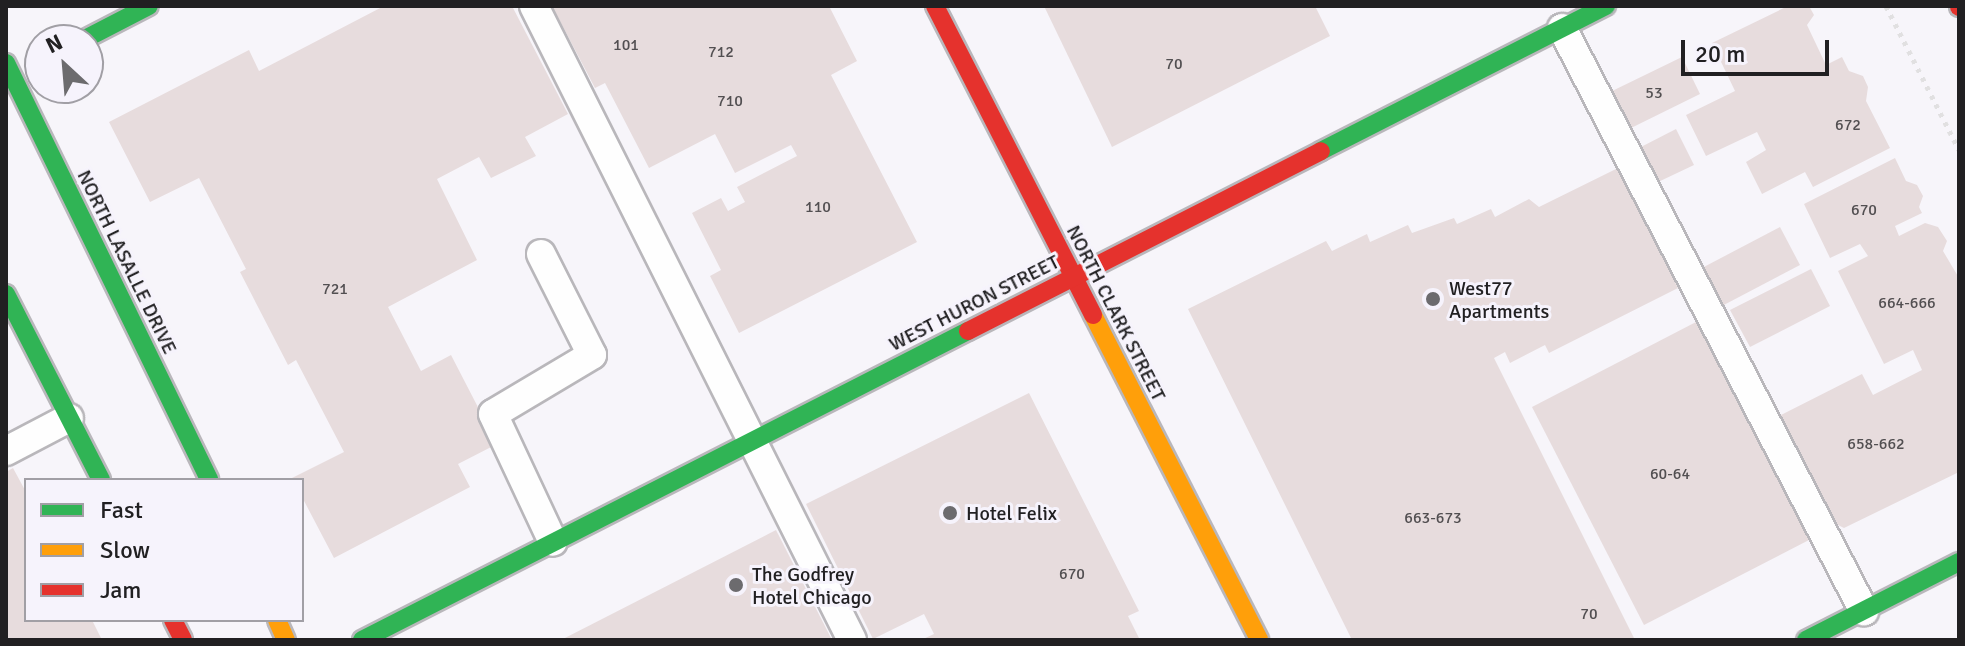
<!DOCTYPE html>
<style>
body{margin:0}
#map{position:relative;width:1965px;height:646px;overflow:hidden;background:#f7f5fa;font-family:Signika,sans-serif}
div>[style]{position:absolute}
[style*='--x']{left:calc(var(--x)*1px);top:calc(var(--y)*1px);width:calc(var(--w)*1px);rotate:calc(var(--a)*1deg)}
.building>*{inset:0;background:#e7dcdd}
.path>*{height:5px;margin-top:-2.5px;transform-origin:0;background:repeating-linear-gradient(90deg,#e1e0e1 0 4px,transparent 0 10px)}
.roads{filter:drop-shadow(2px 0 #b9b7bb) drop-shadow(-2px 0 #b9b7bb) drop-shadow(0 2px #b9b7bb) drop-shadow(0 -2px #b9b7bb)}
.lane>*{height:28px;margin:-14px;padding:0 14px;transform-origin:14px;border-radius:14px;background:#fefefe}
.fast>*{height:18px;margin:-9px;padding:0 9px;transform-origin:9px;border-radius:9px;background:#30b455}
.slow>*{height:18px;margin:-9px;padding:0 9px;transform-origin:9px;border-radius:9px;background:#ff9f0a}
.jam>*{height:18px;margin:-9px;padding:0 9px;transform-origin:9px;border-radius:9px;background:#e5322d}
.dots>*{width:22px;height:22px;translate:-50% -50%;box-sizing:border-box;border:4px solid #f6f3fc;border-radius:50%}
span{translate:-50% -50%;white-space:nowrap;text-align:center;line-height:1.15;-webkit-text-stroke:6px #f6f3fc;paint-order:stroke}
.number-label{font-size:16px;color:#524f51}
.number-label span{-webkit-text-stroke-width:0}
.street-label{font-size:20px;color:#212022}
.poi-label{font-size:20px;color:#212022}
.left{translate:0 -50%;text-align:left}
.frame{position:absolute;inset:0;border:8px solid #212022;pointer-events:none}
.legend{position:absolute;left:24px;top:478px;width:280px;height:144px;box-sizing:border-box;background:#f6f3fc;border:2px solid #a19fa5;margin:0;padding:10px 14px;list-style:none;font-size:24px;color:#212022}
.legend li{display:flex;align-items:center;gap:16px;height:40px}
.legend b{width:40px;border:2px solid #a19fa5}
.north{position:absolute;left:24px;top:24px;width:80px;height:80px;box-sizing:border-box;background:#f6f3fc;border:2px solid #a19fa5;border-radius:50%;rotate:334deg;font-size:22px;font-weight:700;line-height:32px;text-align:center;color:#212022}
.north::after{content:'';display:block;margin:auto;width:28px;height:36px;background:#6c6b6e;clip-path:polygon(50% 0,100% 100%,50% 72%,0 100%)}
.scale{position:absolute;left:1681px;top:40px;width:148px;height:36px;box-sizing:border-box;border:4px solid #212022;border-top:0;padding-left:10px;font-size:24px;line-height:28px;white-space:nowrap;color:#212022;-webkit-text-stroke:6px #f6f3fc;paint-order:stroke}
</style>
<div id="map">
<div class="building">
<i style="clip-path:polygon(384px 6px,512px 6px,568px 114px,525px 137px,536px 156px,491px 178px,479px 157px,437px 179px,477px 260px,388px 307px,421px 371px,451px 355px,497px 444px,458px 464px,470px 487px,334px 558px,302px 497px,302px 480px,288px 480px,344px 452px,296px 360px,288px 365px,240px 272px,246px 269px,199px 178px,150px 202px,109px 122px,249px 50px,259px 71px)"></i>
<i style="clip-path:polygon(552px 6px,829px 6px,857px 61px,831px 75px,917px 242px,739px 333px,710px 276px,721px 270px,692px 213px,721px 198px,728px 211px,745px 202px,737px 187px,797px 156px,791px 145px,735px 173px,715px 134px,649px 168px,605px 83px,595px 88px)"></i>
<i style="clip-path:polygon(1044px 6px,1315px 6px,1330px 36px,1112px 147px)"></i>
<i style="clip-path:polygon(1788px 6px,1809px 6px,1814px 15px,1807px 25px,1826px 65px,1842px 57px,1849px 71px,1863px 76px,1868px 87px,1866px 101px,1890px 148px,1813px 187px,1805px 172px,1762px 194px,1746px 162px,1766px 150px,1757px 132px,1706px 156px,1686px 115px,1735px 91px,1712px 43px)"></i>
<i style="clip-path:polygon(1682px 57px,1700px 94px,1627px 130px,1608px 93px)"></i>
<i style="clip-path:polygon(1676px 129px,1694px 165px,1656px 183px,1639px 148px)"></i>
<i style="clip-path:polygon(1895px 158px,1906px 181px,1917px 185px,1923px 196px,1919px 207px,1922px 213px,1895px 226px,1899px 236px,1925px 223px,1938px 227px,1947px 241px,1943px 251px,1959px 278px,1959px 472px,1844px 528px,1832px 522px,1779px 416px,1862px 374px,1873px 395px,1922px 370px,1913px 350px,1884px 364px,1838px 271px,1868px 256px,1860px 244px,1830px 258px,1804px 204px)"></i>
<i style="clip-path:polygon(1618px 168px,1678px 288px,1549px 353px,1545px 345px,1510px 363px,1505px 352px,1494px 358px,1635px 640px,1352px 640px,1188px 309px,1326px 241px,1332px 251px,1367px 234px,1370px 242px,1408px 225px,1412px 233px,1454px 218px,1457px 224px,1491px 209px,1495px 217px,1529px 199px,1539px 207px)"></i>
<i style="clip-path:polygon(1780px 227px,1800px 265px,1720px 307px,1700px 269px)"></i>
<i style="clip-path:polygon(1811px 269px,1830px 306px,1750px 347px,1730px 310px)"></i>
<i style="clip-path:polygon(1696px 322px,1809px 540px,1644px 625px,1532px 407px)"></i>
<i style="clip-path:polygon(1029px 393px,1139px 611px,1128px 616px,1140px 640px,921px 640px,934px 634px,924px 614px,873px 639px,806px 504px)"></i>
<i style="clip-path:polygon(13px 468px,26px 492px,26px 620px,92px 620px,102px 640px,6px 640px,6px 472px)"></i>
<i style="clip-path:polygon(776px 530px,832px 640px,561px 640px)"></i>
</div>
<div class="path">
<i style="--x:1886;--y:6;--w:161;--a:63.1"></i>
</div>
<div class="roads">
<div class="lane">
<i style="--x:534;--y:6;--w:709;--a:63.36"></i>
<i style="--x:1562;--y:28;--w:657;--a:62.62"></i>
<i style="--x:541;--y:254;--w:113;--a:63.2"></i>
<i style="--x:592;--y:355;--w:115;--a:149.2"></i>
<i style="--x:493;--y:414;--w:141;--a:64.9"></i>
<i style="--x:6;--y:451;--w:71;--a:-27.6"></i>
</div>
<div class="fast">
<i style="--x:83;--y:40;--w:74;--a:-27.3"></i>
<i style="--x:6;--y:63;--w:464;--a:64"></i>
<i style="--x:1321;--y:151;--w:320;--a:-27"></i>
<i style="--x:6;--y:294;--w:209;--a:62.9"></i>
<i style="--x:362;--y:640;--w:680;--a:-27.02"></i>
<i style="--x:1806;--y:640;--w:172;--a:-27"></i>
</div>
<div class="slow">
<i style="--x:1093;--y:315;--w:365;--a:62.9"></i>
<i style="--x:277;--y:620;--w:22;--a:66"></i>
</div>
<div class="jam">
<i style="--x:935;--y:6;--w:347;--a:62.9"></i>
<i style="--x:1959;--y:6;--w:1;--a:90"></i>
<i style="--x:968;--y:331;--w:396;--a:-27"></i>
<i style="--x:173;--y:620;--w:22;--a:63"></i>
</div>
</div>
<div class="dots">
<i style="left:1433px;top:299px;background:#6c6b6e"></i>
<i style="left:950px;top:513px;background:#6c6b6e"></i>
<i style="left:736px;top:585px;background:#6c6b6e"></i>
</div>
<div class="number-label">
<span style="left:626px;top:45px">101</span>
<span style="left:721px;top:52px">712</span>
<span style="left:1174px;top:64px">70</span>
<span style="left:1654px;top:93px">53</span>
<span style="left:730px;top:101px">710</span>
<span style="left:1848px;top:125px">672</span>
<span style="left:818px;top:207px">110</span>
<span style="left:1864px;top:210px">670</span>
<span style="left:335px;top:289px">721</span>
<span style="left:1907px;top:303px">664-666</span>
<span style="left:1876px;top:444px">658-662</span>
<span style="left:1670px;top:474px">60-64</span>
<span style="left:1433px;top:518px">663-673</span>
<span style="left:1072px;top:574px">670</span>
<span style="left:1589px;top:614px">70</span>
</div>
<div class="street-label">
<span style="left:127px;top:262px;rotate:64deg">NORTH LASALLE DRIVE</span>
<span style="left:974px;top:303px;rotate:-27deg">WEST HURON STREET</span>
<span style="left:1116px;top:313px;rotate:63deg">NORTH CLARK STREET</span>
</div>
<div class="poi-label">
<span class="left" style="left:1449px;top:300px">West77<br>Apartments</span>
<span class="left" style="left:966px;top:513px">Hotel Felix</span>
<span class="left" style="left:752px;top:586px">The Godfrey<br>Hotel Chicago</span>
</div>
<div class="frame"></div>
<ul class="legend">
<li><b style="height:10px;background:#30b455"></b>Fast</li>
<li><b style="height:10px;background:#ff9f0a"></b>Slow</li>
<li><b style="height:10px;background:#e5322d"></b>Jam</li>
</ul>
<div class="north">N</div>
<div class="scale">20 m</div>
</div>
